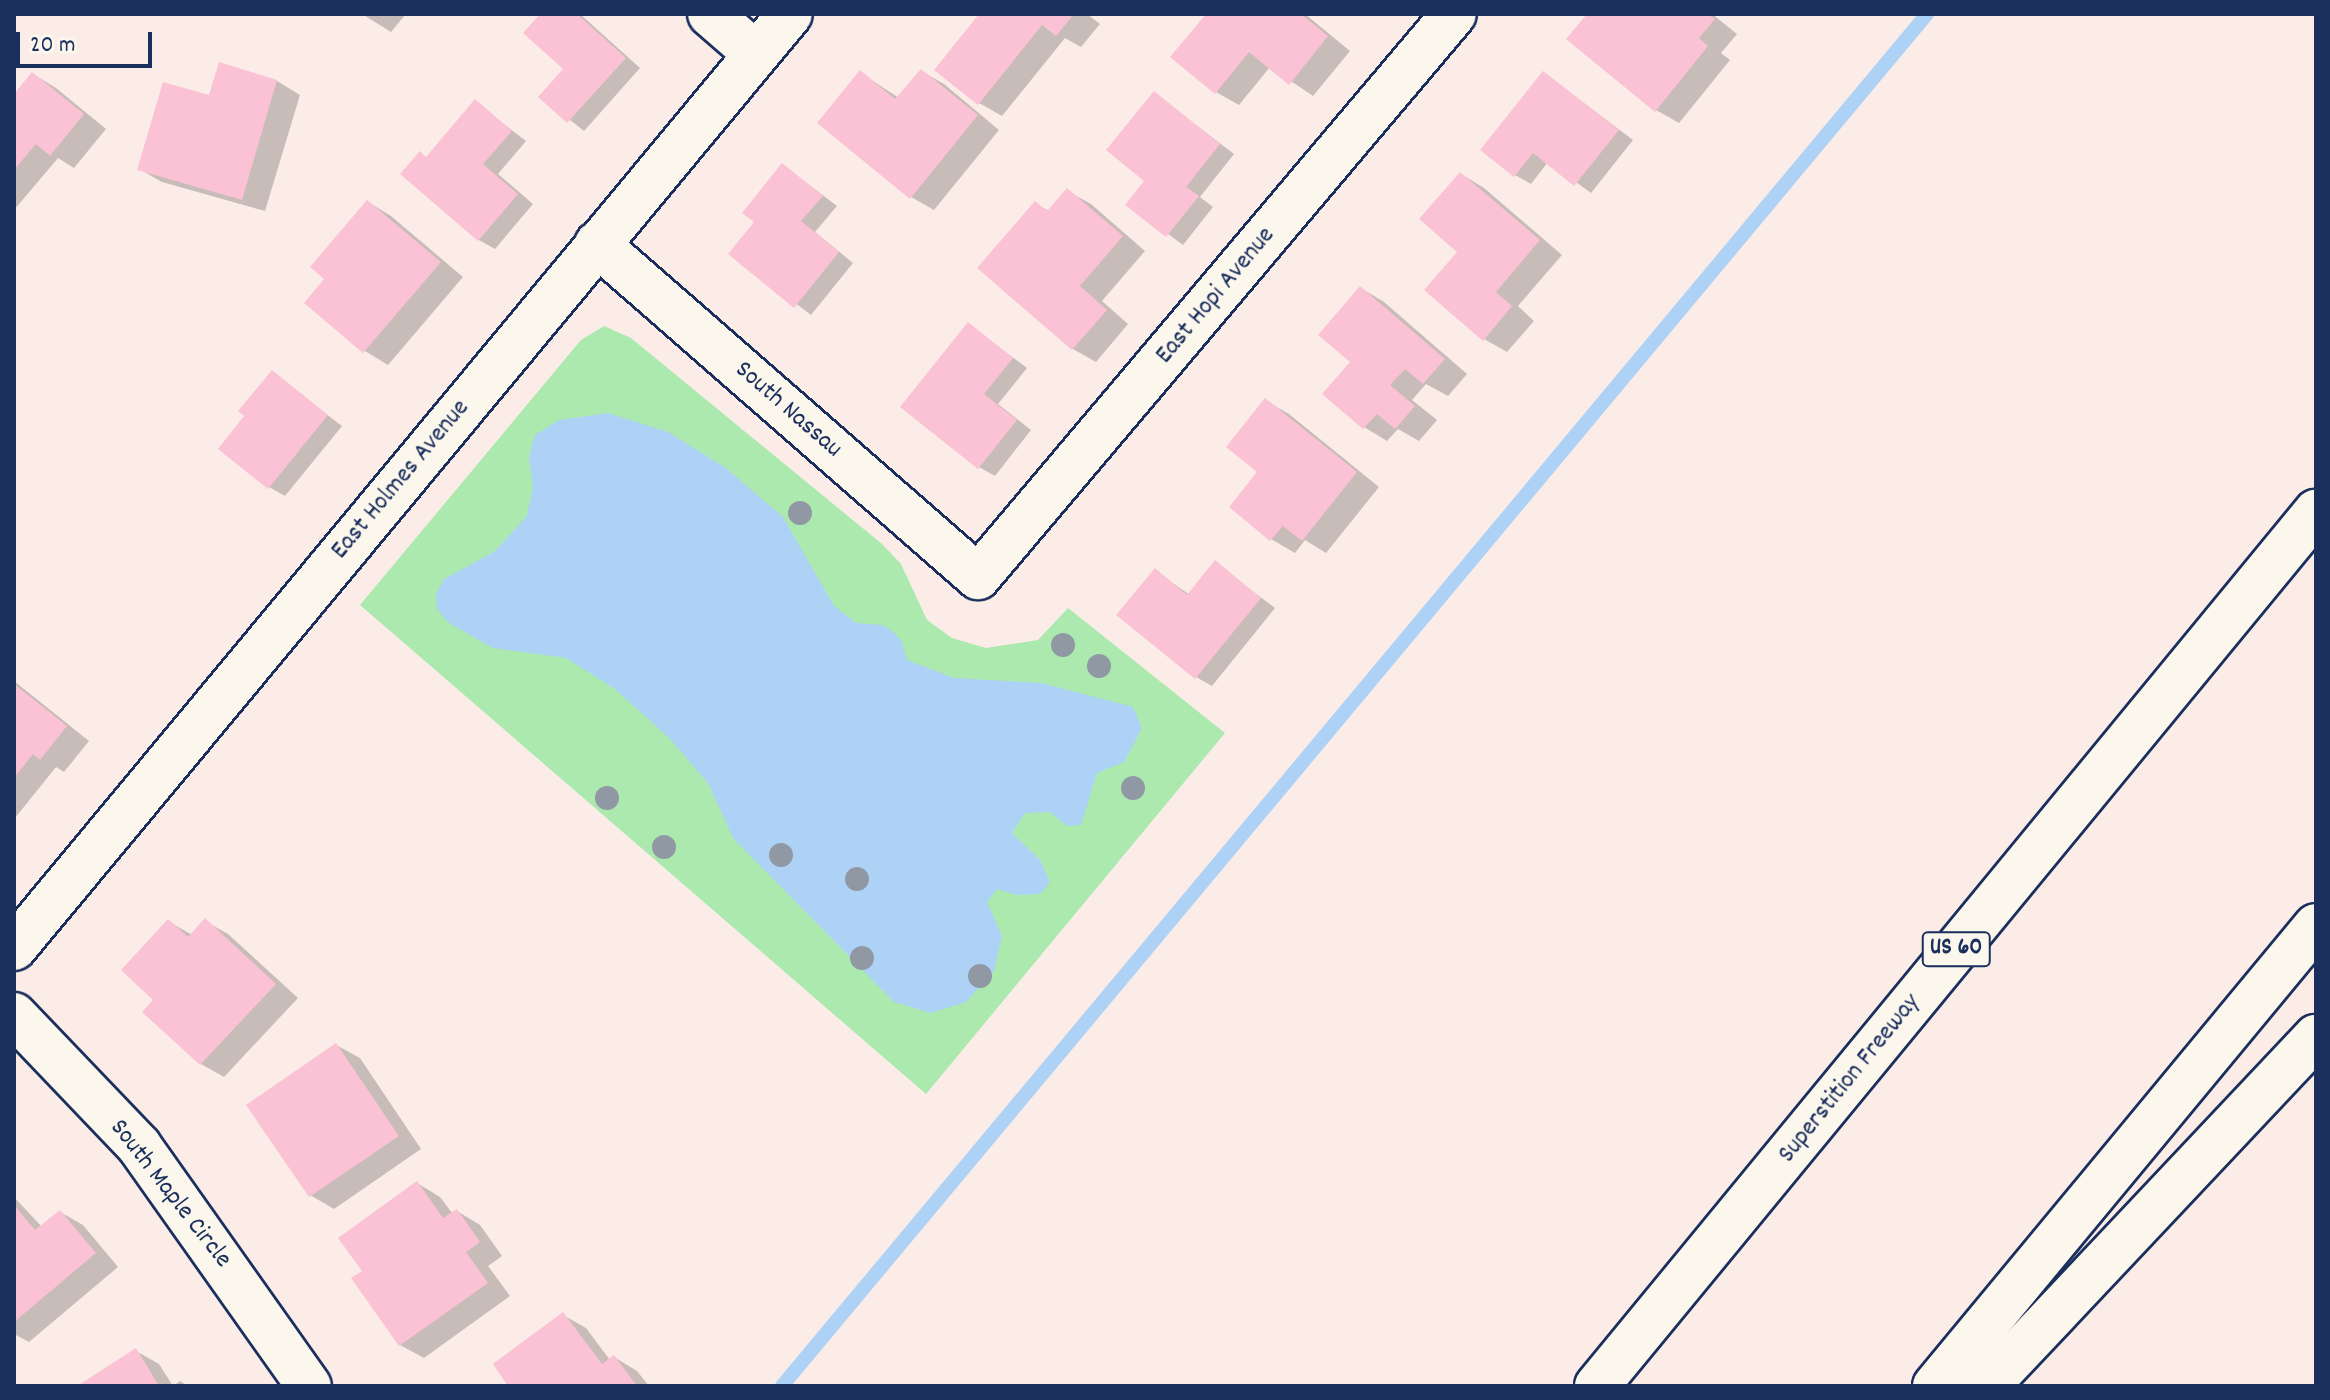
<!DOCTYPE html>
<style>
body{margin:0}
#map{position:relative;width:2330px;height:1400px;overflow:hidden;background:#fbece7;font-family:Dekko,sans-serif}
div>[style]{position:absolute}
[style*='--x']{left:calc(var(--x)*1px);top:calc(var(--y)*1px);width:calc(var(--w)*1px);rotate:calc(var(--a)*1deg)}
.green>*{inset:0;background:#abe9af}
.water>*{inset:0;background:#aed1f6}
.shadow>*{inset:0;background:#0003}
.stream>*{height:14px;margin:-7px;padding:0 7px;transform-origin:7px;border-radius:7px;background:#aed1f6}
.building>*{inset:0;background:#fbc1d4}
.roads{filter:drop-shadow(2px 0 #1b2f5e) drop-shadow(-2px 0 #1b2f5e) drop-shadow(0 2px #1b2f5e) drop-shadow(0 -2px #1b2f5e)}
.minor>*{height:44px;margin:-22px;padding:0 22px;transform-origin:22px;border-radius:22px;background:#fbf7ec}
.motorway>*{height:44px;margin:-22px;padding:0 22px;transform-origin:22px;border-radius:22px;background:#fbf7ec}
.trees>*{width:24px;height:24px;margin:-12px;border-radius:50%;background:#9098a4}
span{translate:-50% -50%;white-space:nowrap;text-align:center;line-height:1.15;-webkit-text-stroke:8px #fbf7ec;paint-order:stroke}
.shield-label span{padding:2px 6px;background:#fbf7ec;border:2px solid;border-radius:6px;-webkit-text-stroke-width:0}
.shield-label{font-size:24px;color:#1b2f5e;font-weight:700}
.street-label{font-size:26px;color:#1b2f5e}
.frame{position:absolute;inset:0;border:16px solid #1b2f5e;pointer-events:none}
.scale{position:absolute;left:16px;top:32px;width:136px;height:36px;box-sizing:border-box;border:4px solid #1b2f5e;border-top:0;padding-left:10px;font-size:24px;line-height:28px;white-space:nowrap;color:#1b2f5e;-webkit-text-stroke:6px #fbf7ec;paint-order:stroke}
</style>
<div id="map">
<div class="green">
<i style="clip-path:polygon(604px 326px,631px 338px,882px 544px,901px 564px,927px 620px,952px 638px,986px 648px,1038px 640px,1068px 608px,1225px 733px,926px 1094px,360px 605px,581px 340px)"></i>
</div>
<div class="water">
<i style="clip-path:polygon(608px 413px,668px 432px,726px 468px,783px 517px,834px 606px,856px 623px,882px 625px,892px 631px,901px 640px,907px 660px,954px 678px,1041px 683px,1133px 707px,1142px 728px,1124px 762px,1097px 773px,1081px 825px,1067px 826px,1050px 812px,1025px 813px,1012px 833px,1040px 860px,1050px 882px,1040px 894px,1016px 895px,997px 889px,987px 902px,1002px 936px,994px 971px,966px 1002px,931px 1013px,894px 1002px,733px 838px,708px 783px,669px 738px,615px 689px,566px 658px,493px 648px,449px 623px,437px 609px,436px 594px,444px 579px,494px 552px,527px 516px,533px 487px,529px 457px,535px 435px,559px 420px)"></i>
</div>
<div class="shadow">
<i style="clip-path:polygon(362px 14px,406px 14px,391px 32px)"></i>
<i style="clip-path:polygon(543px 14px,580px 14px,640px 68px,584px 131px,541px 97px,566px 69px)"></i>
<i style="clip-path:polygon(982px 14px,1087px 14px,1100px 24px,1081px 47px,1065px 38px,1002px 116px,979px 103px)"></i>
<i style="clip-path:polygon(1208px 14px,1305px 14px,1350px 51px,1313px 96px,1270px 67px,1239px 105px,1216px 92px)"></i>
<i style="clip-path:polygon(1589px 14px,1712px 14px,1737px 34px,1721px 53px,1730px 60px,1679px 123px,1656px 110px)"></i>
<i style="clip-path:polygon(921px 71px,944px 84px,999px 130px,934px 210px,911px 197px,861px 73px,899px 98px)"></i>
<i style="clip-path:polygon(1544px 73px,1633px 140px,1591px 193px,1548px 162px,1531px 184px,1515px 175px)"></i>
<i style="clip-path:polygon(33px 74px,56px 88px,106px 129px,74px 168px,58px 158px,14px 210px,14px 97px)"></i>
<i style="clip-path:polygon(277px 81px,300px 95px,265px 211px,162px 182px,139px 169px,211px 98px)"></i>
<i style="clip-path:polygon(1154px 93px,1234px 154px,1200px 197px,1213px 207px,1183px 245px,1128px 204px,1147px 181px)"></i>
<i style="clip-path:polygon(475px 102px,526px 141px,498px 174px,533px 204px,495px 249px,479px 240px)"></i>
<i style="clip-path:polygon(783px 165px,837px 206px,815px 232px,853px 263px,811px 315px,731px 254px,757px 222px)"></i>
<i style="clip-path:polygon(1461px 174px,1484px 188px,1562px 255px,1518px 306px,1534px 321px,1507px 352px,1484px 339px,1460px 251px)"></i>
<i style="clip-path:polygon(1067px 191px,1091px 204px,1145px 251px,1102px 301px,1128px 324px,1096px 362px,1073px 349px,1036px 204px,1049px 211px)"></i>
<i style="clip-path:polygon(368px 202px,391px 216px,463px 277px,388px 365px,365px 351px,307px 303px,327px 279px)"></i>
<i style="clip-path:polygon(1361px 288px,1384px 302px,1467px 374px,1448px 396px,1426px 384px,1412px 400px,1437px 420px,1419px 441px,1398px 429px,1387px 441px,1364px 427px,1353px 362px)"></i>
<i style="clip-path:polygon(969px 325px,1027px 368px,998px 404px,1031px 430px,995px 476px,979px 467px)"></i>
<i style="clip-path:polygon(272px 373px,342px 426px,285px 496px,269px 487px,247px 416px)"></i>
<i style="clip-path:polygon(1266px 401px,1289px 414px,1379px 487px,1326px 553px,1305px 540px,1295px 553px,1271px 539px,1260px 472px)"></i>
<i style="clip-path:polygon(1215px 563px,1275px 608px,1212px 686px,1196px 677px,1155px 571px,1190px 595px)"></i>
<i style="clip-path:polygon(14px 681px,89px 741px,64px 772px,56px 767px,15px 818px)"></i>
<i style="clip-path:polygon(168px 921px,192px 935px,205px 921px,228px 934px,298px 998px,224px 1077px,201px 1064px,145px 1012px,156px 999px)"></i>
<i style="clip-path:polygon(336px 1045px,360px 1058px,421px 1149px,334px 1209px,310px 1195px)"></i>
<i style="clip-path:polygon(417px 1183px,440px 1197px,453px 1214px,457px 1211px,480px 1225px,502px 1256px,488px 1266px,510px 1296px,424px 1358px,400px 1345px,365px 1272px)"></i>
<i style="clip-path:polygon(14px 1197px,42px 1227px,60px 1212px,83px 1225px,118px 1267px,29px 1342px,14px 1334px)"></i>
<i style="clip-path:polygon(563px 1315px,586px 1328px,610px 1360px,614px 1357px,637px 1371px,649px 1386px,511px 1386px)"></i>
<i style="clip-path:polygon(136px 1351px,159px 1364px,173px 1386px,80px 1386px)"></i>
<i style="clip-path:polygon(180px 1381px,188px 1386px,173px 1386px)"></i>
</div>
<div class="stream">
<i style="--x:782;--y:1386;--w:1787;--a:-50.15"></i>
</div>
<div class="building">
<i style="clip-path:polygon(540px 14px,577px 14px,626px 58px,567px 123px,538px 97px,563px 69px,523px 33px)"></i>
<i style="clip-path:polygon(979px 14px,1074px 14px,1056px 36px,1042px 25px,978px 105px,934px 70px)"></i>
<i style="clip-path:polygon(1206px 14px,1301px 14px,1328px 36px,1289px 85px,1249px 52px,1215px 94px,1170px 57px)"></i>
<i style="clip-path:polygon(1587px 14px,1708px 14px,1715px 19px,1699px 38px,1708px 46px,1655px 112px,1566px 39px)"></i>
<i style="clip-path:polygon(219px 62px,277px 80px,242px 200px,137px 170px,163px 82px,209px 95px)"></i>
<i style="clip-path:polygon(921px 69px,978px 115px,910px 199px,817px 123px,860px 70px,895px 99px)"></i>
<i style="clip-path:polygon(1543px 71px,1619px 130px,1574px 186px,1533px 153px,1514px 177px,1480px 150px)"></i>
<i style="clip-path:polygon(32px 72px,84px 114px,50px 156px,36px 144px,14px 170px,14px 94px)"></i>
<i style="clip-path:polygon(1154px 91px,1220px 144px,1186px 187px,1199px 196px,1166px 237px,1125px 205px,1144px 181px,1106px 150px)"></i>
<i style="clip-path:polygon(475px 99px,512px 131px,483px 164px,518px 194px,478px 241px,400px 174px,420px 151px,426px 157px)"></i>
<i style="clip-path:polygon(782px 163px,823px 196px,801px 221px,839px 252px,794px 308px,728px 254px,754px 222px,742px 213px)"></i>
<i style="clip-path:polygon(1460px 172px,1540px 240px,1496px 292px,1512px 306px,1483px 341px,1424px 290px,1457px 252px,1419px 219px)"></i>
<i style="clip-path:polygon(1067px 188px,1123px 236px,1080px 286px,1107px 310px,1072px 350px,977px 268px,1035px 201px,1047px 211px)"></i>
<i style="clip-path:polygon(367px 200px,441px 262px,363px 353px,304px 303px,324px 279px,310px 267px)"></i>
<i style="clip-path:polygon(1360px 286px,1445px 359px,1423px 384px,1405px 369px,1390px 385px,1415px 406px,1395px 429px,1377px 414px,1363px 429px,1322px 394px,1350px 362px,1318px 335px)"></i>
<i style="clip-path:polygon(968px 322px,1013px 358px,984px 394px,1017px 420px,978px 469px,900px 407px)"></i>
<i style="clip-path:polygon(272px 370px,328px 415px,268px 489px,218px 449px,244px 416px,238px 411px)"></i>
<i style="clip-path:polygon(1265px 398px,1357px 472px,1302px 541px,1283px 526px,1270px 541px,1229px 507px,1257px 472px,1226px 447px)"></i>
<i style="clip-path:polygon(1215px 560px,1261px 598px,1195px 679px,1116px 615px,1155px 568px,1187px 595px)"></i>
<i style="clip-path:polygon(14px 684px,67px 726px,40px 760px,33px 754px,14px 778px)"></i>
<i style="clip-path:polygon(205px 918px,276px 984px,200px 1065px,142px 1012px,153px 1000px,121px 970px,168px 919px,188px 937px)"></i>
<i style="clip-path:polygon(336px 1043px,399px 1136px,309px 1197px,246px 1105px)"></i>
<i style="clip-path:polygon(417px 1181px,443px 1218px,457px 1209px,480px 1242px,466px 1252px,488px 1283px,399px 1346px,351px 1278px,362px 1271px,338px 1238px)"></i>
<i style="clip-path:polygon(14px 1205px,35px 1230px,60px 1210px,96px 1253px,14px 1322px)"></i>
<i style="clip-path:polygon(563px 1312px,602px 1364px,614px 1355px,637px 1386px,508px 1386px,493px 1364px)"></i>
<i style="clip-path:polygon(136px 1348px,159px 1386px,77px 1386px)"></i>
</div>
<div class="roads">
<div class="minor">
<i style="--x:710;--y:14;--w:61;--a:41"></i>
<i style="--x:597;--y:244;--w:506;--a:41.15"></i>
<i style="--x:978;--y:577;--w:737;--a:-49.79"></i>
<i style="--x:14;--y:948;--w:1214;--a:-50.28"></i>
<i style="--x:14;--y:1015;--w:181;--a:46.3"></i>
<i style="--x:139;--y:1146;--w:294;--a:54.7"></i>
</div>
<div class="motorway">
<i style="--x:1597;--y:1386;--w:1132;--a:-50.56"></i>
<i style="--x:1935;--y:1386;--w:597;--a:-50.37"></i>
<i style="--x:1987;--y:1386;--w:480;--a:-46.7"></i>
</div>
</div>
<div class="trees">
<i style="left:800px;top:513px"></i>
<i style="left:1063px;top:645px"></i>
<i style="left:1099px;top:666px"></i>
<i style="left:1133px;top:788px"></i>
<i style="left:607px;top:798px"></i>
<i style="left:664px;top:847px"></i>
<i style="left:781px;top:855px"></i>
<i style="left:857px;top:879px"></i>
<i style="left:862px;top:958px"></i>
<i style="left:980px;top:976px"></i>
</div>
<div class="shield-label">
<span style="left:1956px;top:949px">US 60</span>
</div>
<div class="street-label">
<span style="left:1216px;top:296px;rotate:-50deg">East Hopi Avenue</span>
<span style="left:788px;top:410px;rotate:41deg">South Nassau</span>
<span style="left:401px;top:480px;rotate:-50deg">East Holmes Avenue</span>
<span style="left:1850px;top:1079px;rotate:-51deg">Superstition Freeway</span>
<span style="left:170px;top:1194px;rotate:52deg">South Maple Circle</span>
</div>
<div class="frame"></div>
<div class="scale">20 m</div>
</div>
